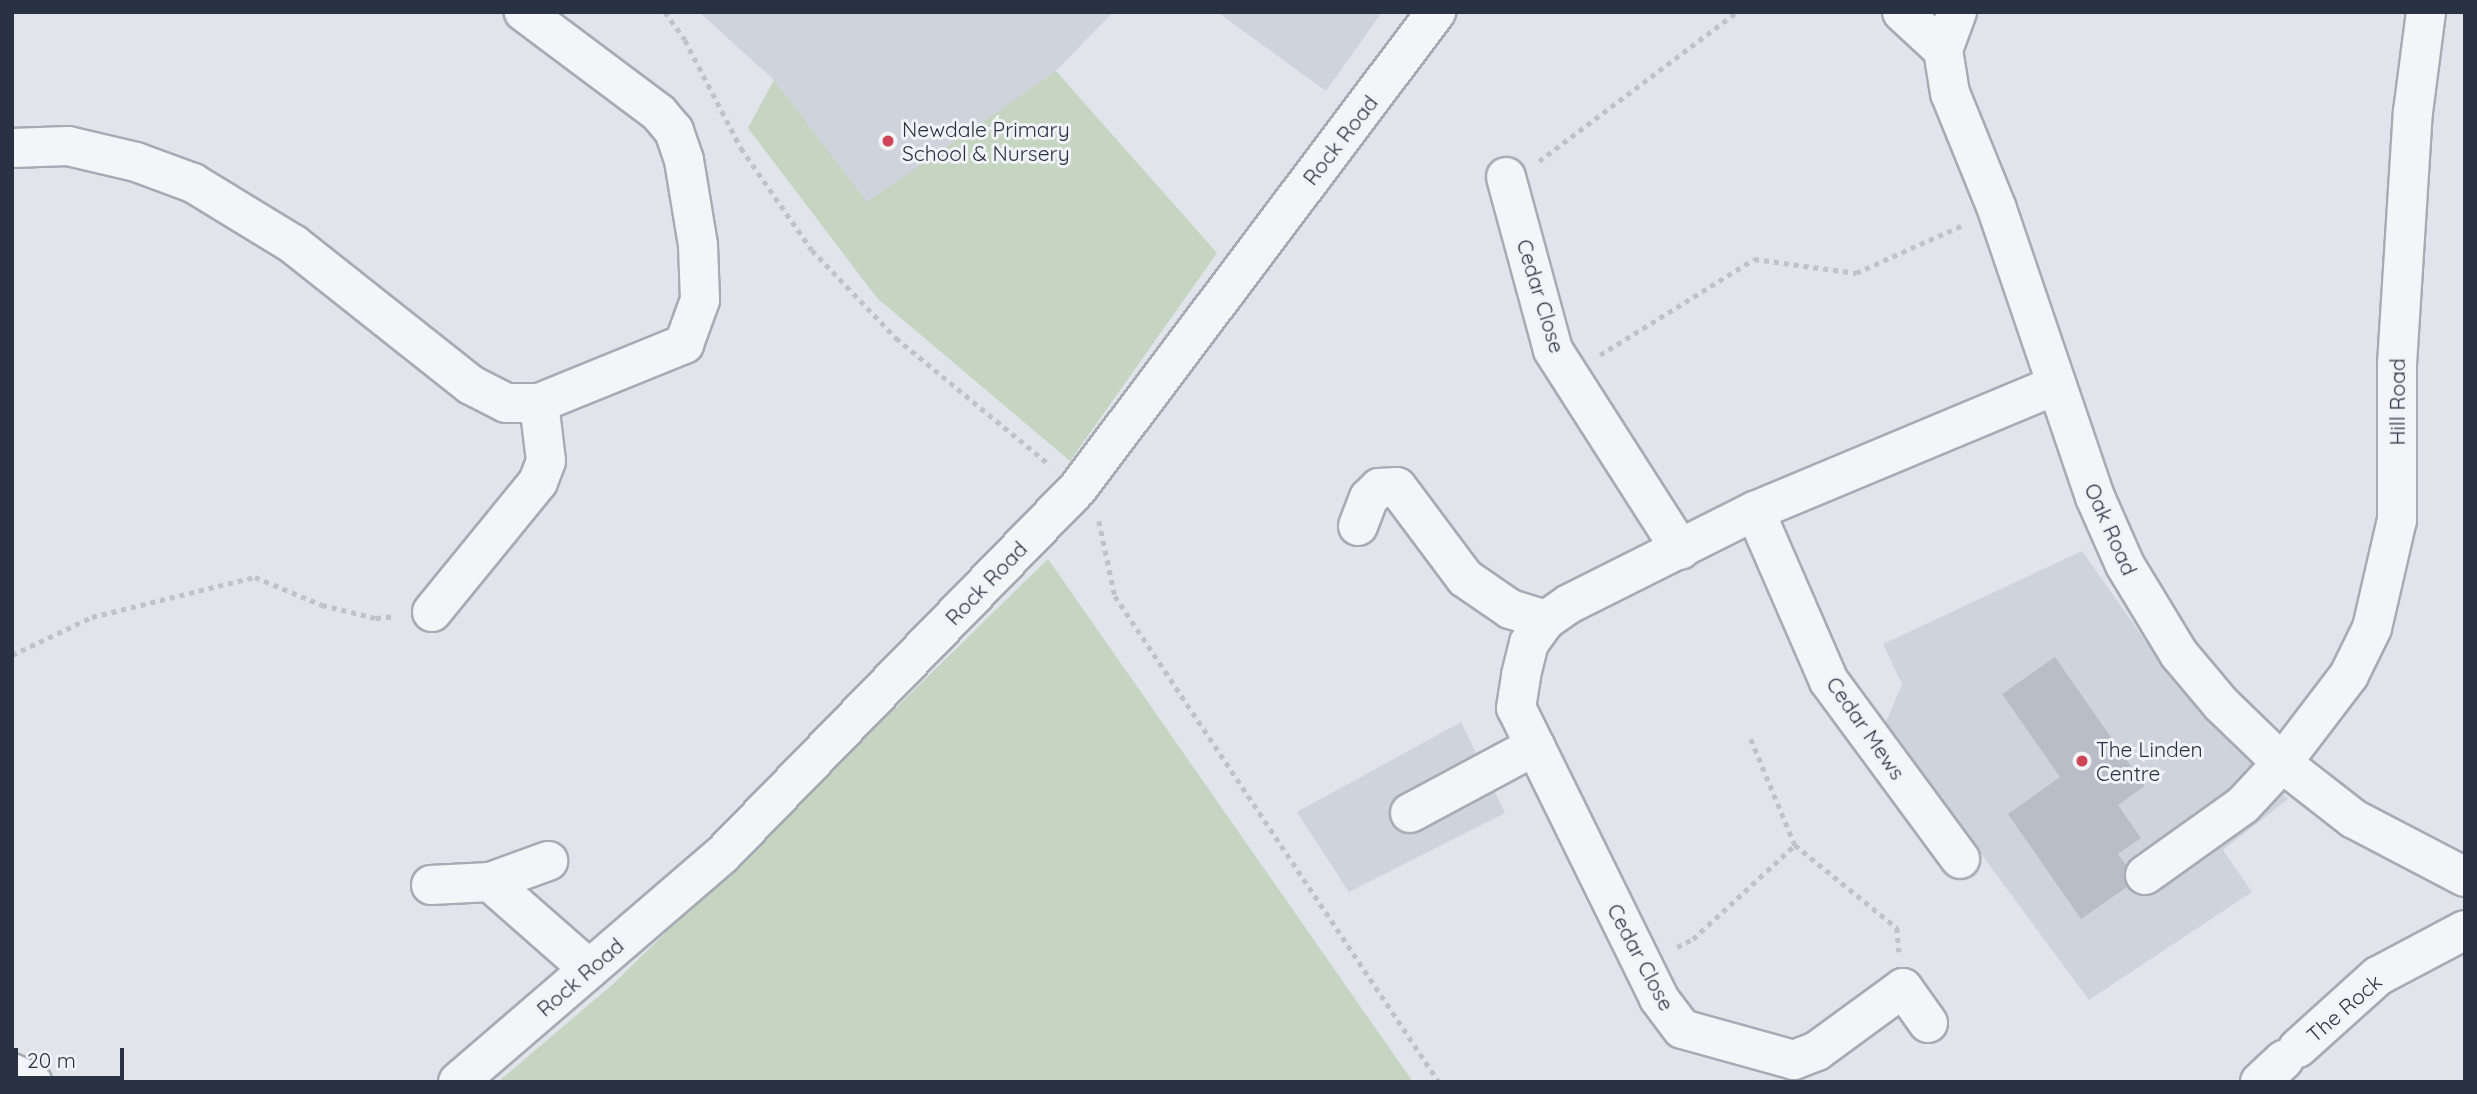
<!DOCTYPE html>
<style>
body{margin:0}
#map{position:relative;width:2477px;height:1094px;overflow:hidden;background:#e1e4ea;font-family:Quicksand,sans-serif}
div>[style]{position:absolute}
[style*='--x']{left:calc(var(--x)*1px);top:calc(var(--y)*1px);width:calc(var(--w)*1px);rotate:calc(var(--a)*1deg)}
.built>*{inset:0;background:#cfd3dc}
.green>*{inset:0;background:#c6d4c2}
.building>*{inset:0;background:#b8bdc7}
.path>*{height:4.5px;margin-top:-2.25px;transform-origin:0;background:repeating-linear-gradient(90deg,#bfc2c9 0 5px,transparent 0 10px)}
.roads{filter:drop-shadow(2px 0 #a6abb4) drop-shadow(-2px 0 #a6abb4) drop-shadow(0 2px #a6abb4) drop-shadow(0 -2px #a6abb4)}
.minor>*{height:38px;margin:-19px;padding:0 19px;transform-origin:19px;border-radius:19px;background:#f4f5f8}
.dots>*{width:19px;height:19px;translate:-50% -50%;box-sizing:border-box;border:4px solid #f1f3f7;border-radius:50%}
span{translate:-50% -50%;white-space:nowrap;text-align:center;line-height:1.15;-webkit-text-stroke:6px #f1f3f7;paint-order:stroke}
.poi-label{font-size:21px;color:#293242}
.left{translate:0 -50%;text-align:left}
.street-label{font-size:21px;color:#293242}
.frame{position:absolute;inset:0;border:14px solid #293242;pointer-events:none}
.scale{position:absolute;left:14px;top:1048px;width:110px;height:32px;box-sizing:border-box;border:4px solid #293242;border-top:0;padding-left:9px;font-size:21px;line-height:24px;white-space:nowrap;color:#293242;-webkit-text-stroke:5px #f1f3f7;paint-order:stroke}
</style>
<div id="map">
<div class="built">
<i style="clip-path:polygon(699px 12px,1113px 12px,1056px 71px,867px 203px,774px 80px)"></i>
<i style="clip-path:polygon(1217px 12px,1382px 12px,1326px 91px)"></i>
<i style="clip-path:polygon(2082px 551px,2176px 684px,2288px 799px,2223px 850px,2252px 892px,2089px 1000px,1885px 724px,1902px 684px,1883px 644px)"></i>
<i style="clip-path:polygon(1461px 722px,1505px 813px,1349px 892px,1297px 812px)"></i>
</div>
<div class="green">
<i style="clip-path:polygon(1056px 71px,1217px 253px,1070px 461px,877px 298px,748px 128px,774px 80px,867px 202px)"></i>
<i style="clip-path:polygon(1048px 559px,1413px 1082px,498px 1082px,612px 985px)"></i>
</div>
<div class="building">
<i style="clip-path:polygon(2055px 657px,2145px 786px,2118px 805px,2141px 838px,2118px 854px,2137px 880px,2081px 919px,2008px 814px,2060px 777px,2002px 694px)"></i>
</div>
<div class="path">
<i style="--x:665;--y:12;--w:34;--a:54"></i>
<i style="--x:685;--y:40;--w:122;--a:62.6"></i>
<i style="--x:741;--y:148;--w:124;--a:55.2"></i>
<i style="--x:812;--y:250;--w:122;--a:46.3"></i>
<i style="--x:896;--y:338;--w:200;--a:39.5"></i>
<i style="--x:1539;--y:161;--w:248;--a:-37"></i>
<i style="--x:1600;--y:355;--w:181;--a:-31.9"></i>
<i style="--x:1754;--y:259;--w:103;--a:7.8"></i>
<i style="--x:1856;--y:273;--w:120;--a:-24.2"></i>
<i style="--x:1099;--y:521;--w:77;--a:78"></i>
<i style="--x:1115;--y:596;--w:584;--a:56.31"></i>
<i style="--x:12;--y:655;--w:89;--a:-25.4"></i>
<i style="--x:92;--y:617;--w:168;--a:-13.8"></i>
<i style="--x:255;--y:577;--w:73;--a:22.7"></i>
<i style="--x:322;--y:605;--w:56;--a:13.5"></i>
<i style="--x:376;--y:618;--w:20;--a:-6"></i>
<i style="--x:1751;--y:739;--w:115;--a:67.5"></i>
<i style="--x:1795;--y:845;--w:132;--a:39.1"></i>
<i style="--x:1897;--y:928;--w:24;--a:85"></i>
<i style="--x:1677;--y:947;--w:18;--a:-27"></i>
<i style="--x:1693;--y:939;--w:139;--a:-42.7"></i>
</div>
<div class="roads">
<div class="minor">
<i style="--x:1902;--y:12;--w:56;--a:42.8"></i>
<i style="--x:1957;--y:12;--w:40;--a:110.2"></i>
<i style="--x:1943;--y:50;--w:44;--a:80.8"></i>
<i style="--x:1950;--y:93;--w:125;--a:67.9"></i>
<i style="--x:1997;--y:209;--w:304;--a:71.2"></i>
<i style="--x:2095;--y:497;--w:74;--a:66.2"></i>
<i style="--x:2125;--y:565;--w:104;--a:58.8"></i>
<i style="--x:2179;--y:654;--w:65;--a:50"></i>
<i style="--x:2221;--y:704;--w:85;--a:44"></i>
<i style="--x:2282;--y:763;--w:91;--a:37.9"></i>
<i style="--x:2354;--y:819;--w:125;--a:27.6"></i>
<i style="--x:12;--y:148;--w:56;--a:-2"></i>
<i style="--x:68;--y:146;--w:70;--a:13.2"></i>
<i style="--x:136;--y:162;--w:61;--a:20.2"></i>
<i style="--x:193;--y:183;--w:117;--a:31.4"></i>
<i style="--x:293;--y:244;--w:227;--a:38.4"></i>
<i style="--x:471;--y:385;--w:39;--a:27"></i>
<i style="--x:506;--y:403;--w:33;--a:0"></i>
<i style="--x:539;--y:403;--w:157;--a:-22.1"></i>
<i style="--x:684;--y:344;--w:47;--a:-70"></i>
<i style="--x:700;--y:300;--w:55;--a:-92.1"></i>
<i style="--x:698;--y:245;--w:86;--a:-99.4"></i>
<i style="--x:684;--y:160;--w:31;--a:-109"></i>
<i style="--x:674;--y:131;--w:23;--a:-130"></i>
<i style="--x:659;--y:113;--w:169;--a:-143.2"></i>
<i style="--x:1506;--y:177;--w:179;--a:74.8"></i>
<i style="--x:1553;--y:350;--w:237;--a:57.4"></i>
<i style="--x:1755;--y:511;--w:185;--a:66.5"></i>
<i style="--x:1829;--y:681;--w:221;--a:53.6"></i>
<i style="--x:1358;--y:526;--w:30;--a:-69"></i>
<i style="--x:1369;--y:498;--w:14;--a:-45"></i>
<i style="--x:1379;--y:488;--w:18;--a:-3"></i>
<i style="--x:1397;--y:487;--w:114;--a:53.2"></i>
<i style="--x:1465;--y:578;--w:55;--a:34.6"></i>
<i style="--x:1510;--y:609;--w:38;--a:17"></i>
<i style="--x:432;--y:612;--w:168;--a:-50.8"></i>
<i style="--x:538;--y:482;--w:22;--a:-69"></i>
<i style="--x:546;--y:461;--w:58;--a:-96.9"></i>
<i style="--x:1410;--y:813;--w:142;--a:-28.2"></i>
<i style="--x:2145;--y:875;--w:120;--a:-35.5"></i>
<i style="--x:2243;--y:805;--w:57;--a:-47.1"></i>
<i style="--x:2282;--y:763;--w:111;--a:-52.7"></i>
<i style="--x:2349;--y:675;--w:52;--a:-63.9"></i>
<i style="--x:2372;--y:628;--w:111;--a:-77"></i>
<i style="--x:2397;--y:520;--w:156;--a:-90"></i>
<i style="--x:2397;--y:364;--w:253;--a:-86.4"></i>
<i style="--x:2413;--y:112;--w:101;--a:-82.6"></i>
<i style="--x:490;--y:882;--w:132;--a:41.3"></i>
<i style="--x:431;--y:885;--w:59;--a:-2.9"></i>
<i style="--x:490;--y:882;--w:62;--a:-19.9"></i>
<i style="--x:1928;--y:1023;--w:43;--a:-125.5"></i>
<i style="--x:1903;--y:988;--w:107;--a:143.8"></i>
<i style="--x:1817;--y:1051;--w:25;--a:159"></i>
<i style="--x:1794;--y:1060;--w:116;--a:-164.5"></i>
<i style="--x:1682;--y:1029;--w:39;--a:-127"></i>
<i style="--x:1659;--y:998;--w:323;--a:-116.2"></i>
<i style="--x:1516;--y:708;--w:33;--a:-81"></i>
<i style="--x:1521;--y:675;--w:33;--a:-76"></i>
<i style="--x:1529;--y:643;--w:29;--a:-54"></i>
<i style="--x:1546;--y:620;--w:28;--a:-35"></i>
<i style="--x:1569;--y:604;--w:208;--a:-26.6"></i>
<i style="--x:1755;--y:511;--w:326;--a:-22.7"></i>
<i style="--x:2298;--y:1048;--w:108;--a:-42"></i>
<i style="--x:2378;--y:976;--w:98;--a:-27.9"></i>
<i style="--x:12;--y:1073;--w:22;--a:24"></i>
<i style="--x:458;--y:1082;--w:350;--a:-40.7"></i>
<i style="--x:723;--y:854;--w:510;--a:-45.87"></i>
<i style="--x:1078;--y:488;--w:596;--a:-53.05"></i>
<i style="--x:2260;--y:1082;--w:33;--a:-43"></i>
</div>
</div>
<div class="dots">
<i style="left:888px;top:141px;background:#cf4658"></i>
<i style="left:2082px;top:761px;background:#cf4658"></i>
</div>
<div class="poi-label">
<span class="left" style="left:902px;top:141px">Newdale Primary<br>School &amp; Nursery</span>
<span class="left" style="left:2096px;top:761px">The Linden<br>Centre</span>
</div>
<div class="street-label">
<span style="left:1340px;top:140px;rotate:-52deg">Rock Road</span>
<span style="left:1541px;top:296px;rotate:73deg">Cedar Close</span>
<span style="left:2397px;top:402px;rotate:-90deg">Hill Road</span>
<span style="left:2111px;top:529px;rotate:66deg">Oak Road</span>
<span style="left:986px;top:583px;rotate:-46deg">Rock Road</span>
<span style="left:1866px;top:728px;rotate:55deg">Cedar Mews</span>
<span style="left:1641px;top:957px;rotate:62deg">Cedar Close</span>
<span style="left:580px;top:977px;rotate:-41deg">Rock Road</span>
<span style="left:2344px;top:1008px;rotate:-41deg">The Rock</span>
</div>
<div class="frame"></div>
<div class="scale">20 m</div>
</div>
